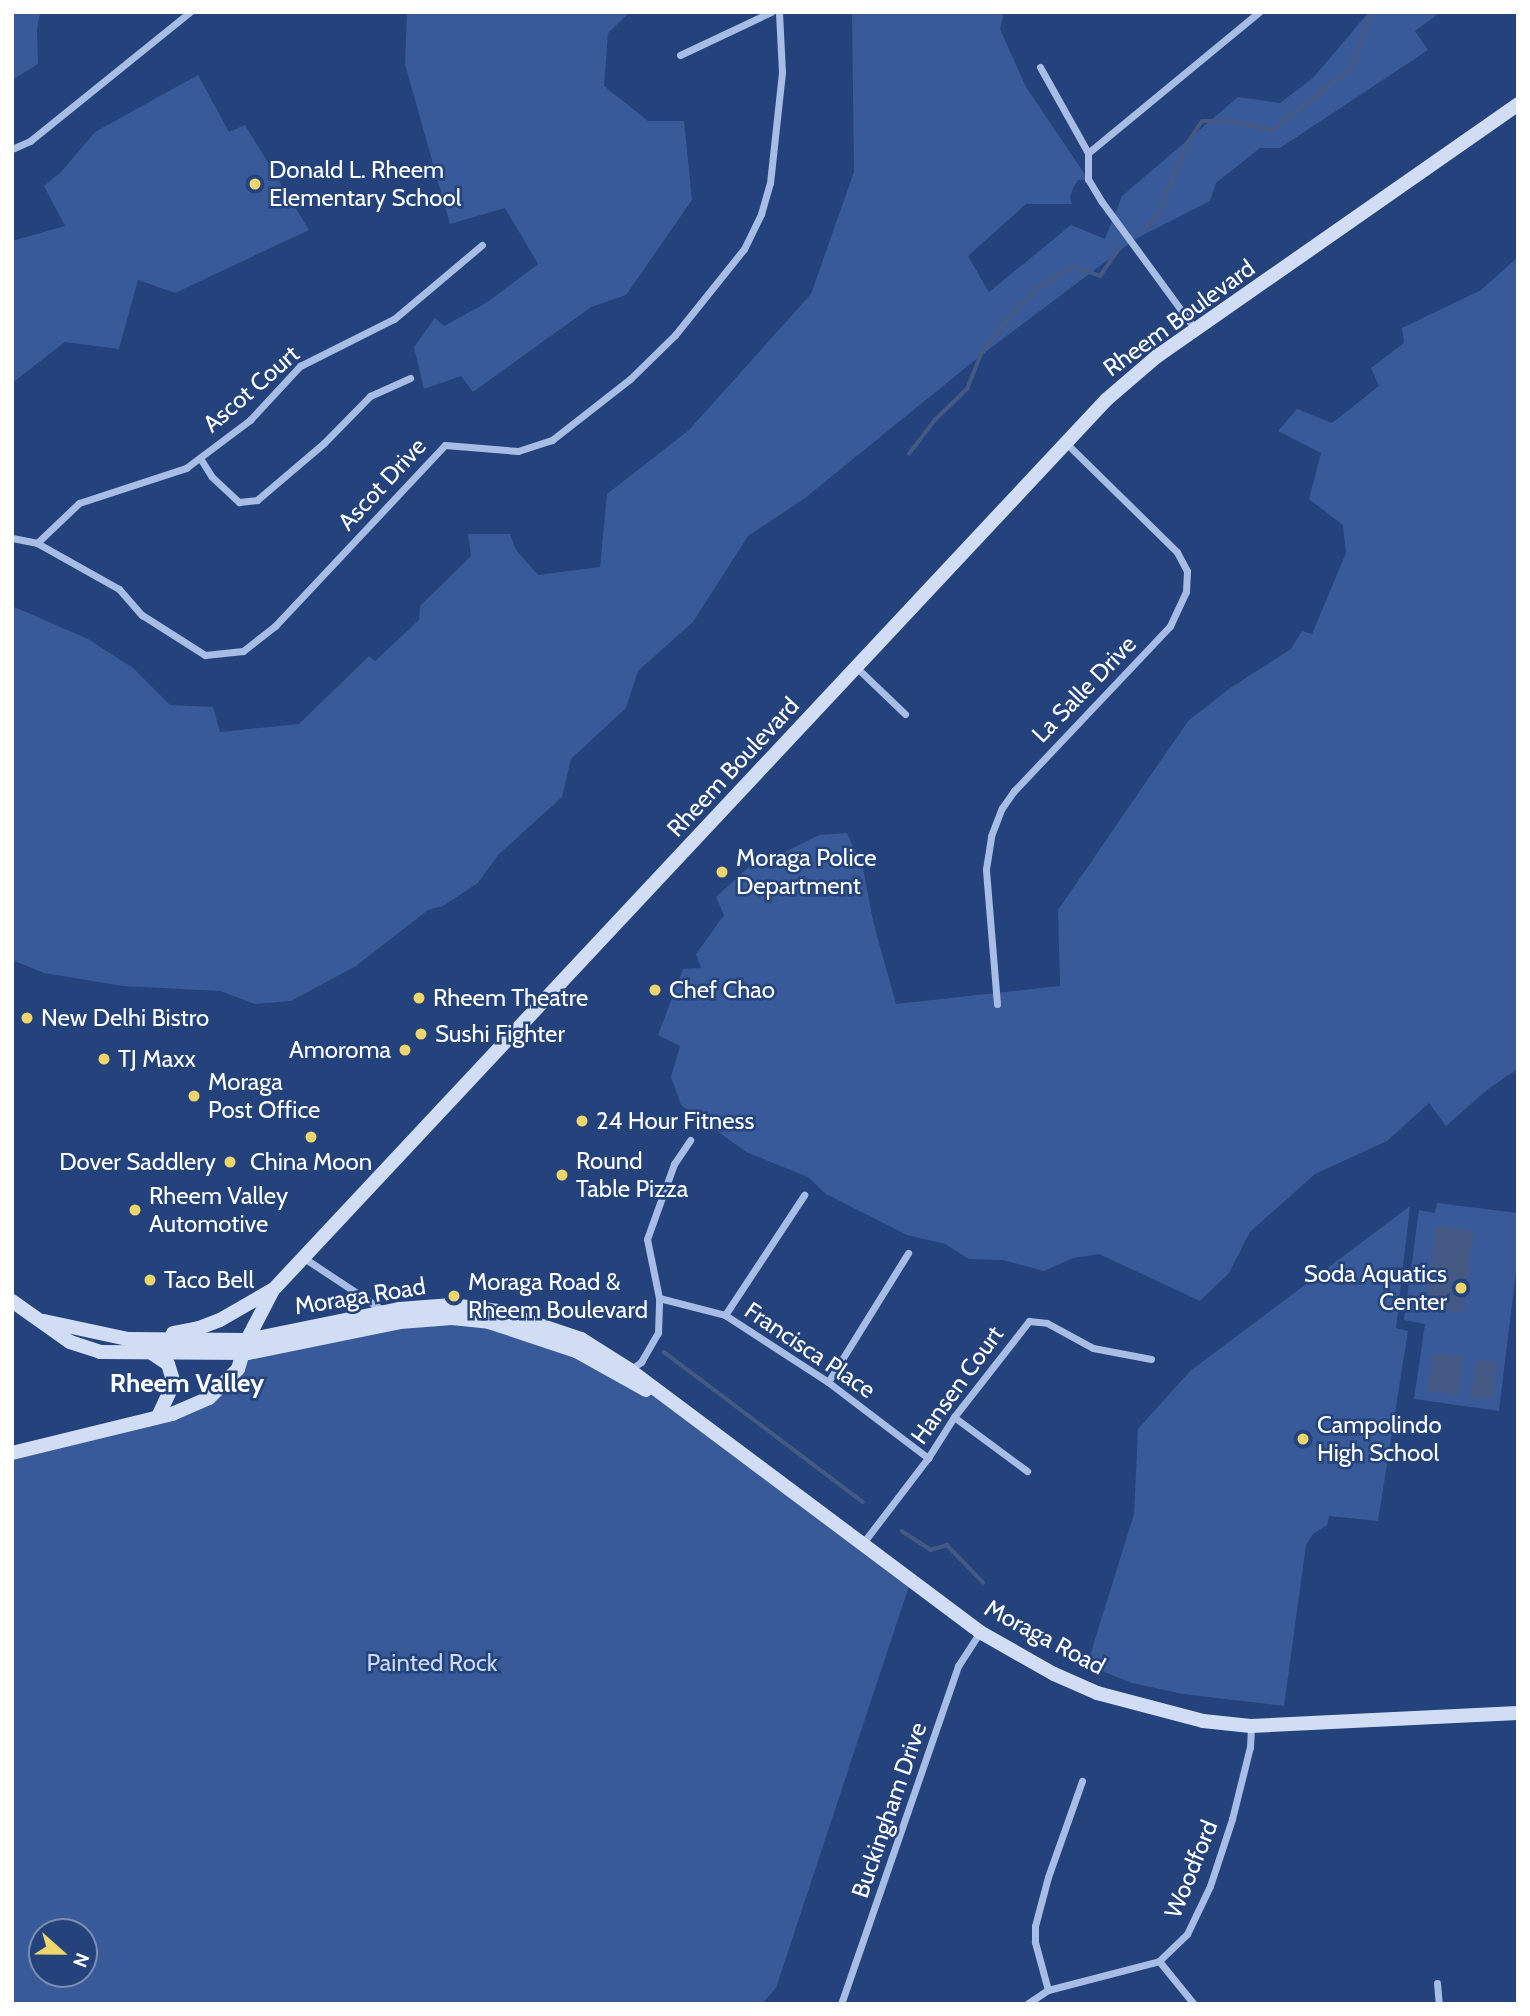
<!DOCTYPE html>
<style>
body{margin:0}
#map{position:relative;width:1530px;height:2016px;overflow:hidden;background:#24427b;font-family:Cabin,sans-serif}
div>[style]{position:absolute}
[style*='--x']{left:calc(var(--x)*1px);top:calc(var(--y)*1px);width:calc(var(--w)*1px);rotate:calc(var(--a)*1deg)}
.green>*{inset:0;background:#385a99}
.water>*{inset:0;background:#445a84}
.stream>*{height:3.5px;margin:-1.75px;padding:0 1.75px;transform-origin:1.75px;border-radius:1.75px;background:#445a84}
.street>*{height:7px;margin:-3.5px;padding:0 3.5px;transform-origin:3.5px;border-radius:3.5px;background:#a8bde5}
.secondary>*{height:14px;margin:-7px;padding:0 7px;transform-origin:7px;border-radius:7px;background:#d1ddf4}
.dots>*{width:19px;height:19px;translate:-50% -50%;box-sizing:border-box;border:4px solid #24427b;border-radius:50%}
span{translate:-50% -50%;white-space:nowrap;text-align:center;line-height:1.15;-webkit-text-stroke:5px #24427b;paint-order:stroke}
.poi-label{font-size:24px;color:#fff}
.left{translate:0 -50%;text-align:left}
.right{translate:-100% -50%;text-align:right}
.street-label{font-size:24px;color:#fff}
.park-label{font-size:24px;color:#cbd9f4}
.neighbourhood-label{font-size:26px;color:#fff;font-weight:700}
.frame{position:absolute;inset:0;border:14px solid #fff;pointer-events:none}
.north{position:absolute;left:28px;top:1918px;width:70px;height:70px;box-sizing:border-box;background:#24427b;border:2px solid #7c8eb0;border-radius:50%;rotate:111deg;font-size:19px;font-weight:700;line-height:28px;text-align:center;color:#fff}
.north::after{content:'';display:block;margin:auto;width:24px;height:32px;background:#eed66c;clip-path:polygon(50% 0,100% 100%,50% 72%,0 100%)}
</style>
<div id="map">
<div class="green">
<i style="clip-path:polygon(12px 12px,40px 12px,37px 29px,38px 64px,12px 80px)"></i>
<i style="clip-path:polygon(407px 12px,630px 12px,608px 33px,604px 86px,648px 121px,684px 121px,692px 200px,626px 295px,591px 307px,473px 392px,461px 376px,424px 389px,414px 347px,435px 318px,444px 326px,486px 303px,538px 264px,505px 208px,450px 224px,405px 64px)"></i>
<i style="clip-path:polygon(852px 12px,1004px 12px,1000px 29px,1026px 87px,1088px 179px,1078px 180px,1074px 186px,1070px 196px,1072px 204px,1026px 204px,968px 256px,989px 292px,1071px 225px,1105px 239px,1122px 196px,1238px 97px,1280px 103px,1313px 78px,1369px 12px,1441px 12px,1415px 31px,1428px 50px,1280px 148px,1260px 148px,1216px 183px,1210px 201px,1137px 238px,980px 356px,805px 498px,748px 536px,693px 622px,638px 671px,626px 708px,571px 759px,562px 797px,498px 855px,478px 883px,443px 906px,428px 910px,356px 966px,291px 1001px,255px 1004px,220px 991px,123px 986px,44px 973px,12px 960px,12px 606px,88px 639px,133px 668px,170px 705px,213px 707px,220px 732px,299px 724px,369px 656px,375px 661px,419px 620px,420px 606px,471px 556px,468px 534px,510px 534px,516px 550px,538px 575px,600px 567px,607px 494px,689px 430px,811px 294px,854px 172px)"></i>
<i style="clip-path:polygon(198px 75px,229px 132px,245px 125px,309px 230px,175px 293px,138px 280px,119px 349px,65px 342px,12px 383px,12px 241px,65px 226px,44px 186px,61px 172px,95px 132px)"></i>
<i style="clip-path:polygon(1518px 257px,1518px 1069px,1488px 1089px,1446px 1126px,1429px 1103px,1387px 1141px,1315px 1174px,1250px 1232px,1229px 1273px,1200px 1301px,1099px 1254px,1073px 1258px,1044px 1271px,1003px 1260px,969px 1259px,945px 1244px,907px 1235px,826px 1194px,808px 1177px,746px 1152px,681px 1105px,671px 1077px,680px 1046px,658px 1035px,683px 969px,701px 968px,696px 954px,724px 915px,716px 897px,763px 854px,785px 852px,819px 835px,847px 833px,863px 868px,873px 921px,896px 1004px,1060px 986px,1058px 910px,1188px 721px,1230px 688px,1291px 649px,1302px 631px,1312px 634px,1346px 553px,1343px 525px,1309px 499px,1321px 453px,1278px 431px,1297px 409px,1332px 423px,1379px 386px,1371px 368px,1404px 343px,1402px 328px,1481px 290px)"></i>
<i style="clip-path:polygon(1437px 1203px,1518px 1213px,1518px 1255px,1499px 1411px,1414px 1399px,1425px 1324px,1404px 1320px,1419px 1210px,1435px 1213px)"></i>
<i style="clip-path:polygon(1410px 1206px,1396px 1328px,1408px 1331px,1378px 1521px,1329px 1516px,1327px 1525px,1313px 1534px,1306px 1545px,1284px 1706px,1183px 1694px,1132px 1683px,1087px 1665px,1134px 1514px,1138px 1429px,1190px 1371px)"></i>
<i style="clip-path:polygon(evenodd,452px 1318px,576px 1351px,697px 1420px,911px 1580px,776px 1988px,762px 2004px,12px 2004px,12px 1453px,194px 1406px,245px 1353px,452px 1318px,42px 1932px,84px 1932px,84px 1974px,42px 1974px,42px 1932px)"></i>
</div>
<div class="water">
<i style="clip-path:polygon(1436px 1226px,1474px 1231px,1462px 1313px,1426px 1307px)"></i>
<i style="clip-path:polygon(1433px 1353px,1463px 1357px,1458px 1395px,1428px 1391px)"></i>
<i style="clip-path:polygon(1476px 1359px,1497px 1362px,1492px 1399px,1471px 1397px)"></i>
</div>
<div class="stream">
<i style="--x:1143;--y:230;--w:18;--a:-43"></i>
<i style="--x:1156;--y:218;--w:82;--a:-67.2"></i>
<i style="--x:1188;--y:142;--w:25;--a:-56"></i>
<i style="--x:1202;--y:121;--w:28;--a:0"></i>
<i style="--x:1230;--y:121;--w:44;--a:11.8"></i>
<i style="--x:1273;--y:130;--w:99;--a:-38"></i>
<i style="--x:1351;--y:69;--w:61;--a:-69.8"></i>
<i style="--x:909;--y:454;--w:43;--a:-52.6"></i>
<i style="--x:935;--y:420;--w:45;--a:-44.1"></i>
<i style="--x:967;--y:389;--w:35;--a:-68"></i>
<i style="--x:980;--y:356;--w:42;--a:-53.7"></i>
<i style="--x:1005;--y:322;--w:46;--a:-45.9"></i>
<i style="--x:1037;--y:289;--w:43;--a:-32.6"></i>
<i style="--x:1073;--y:266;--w:29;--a:20"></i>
<i style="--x:1100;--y:276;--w:35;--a:-55"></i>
<i style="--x:664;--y:1352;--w:249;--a:37"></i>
<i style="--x:902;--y:1531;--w:35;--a:33"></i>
<i style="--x:931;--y:1550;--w:17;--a:-17"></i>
<i style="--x:947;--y:1545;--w:52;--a:45.8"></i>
</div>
<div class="street">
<i style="--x:680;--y:55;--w:101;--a:-25.3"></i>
<i style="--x:1040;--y:67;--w:98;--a:60.8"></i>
<i style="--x:1088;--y:153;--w:26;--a:90"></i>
<i style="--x:1088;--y:179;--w:27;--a:59"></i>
<i style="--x:1102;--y:202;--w:157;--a:53.8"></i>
<i style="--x:12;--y:149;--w:20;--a:-24"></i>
<i style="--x:30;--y:141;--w:206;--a:-38.9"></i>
<i style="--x:1088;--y:153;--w:222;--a:-39.5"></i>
<i style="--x:200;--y:458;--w:22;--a:58"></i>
<i style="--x:212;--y:477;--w:37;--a:43"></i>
<i style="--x:239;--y:502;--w:18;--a:-6"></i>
<i style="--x:257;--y:500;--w:88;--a:-40.4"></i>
<i style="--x:324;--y:443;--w:66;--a:-45.6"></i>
<i style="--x:370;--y:396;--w:44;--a:-24.2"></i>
<i style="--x:12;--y:538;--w:25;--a:11"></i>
<i style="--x:37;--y:543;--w:94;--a:29.3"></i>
<i style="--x:119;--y:589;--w:35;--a:49"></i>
<i style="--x:142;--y:615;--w:75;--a:32.4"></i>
<i style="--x:205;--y:655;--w:38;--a:-6"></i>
<i style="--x:243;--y:651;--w:41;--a:-38"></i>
<i style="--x:275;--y:626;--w:248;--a:-46.8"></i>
<i style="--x:445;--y:445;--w:73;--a:4.7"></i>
<i style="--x:518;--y:451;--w:36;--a:-18"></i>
<i style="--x:552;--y:440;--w:99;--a:-38"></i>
<i style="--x:630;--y:379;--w:63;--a:-44.4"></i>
<i style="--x:675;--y:335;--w:110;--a:-51.3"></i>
<i style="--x:744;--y:249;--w:39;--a:-64"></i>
<i style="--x:761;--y:214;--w:32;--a:-74"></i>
<i style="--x:770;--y:183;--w:112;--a:-83.8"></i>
<i style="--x:782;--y:72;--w:60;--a:-92.9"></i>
<i style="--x:37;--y:543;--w:58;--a:-43.6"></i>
<i style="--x:79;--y:503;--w:113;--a:-18.1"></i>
<i style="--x:186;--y:468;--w:80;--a:-36.9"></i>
<i style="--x:250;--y:420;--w:74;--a:-47.2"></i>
<i style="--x:300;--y:366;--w:105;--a:-26.6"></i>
<i style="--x:394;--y:319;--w:115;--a:-40.1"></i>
<i style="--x:856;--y:667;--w:68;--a:43.8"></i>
<i style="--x:997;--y:1004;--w:135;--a:-94.7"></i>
<i style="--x:986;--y:869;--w:33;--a:-81"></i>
<i style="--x:991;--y:836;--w:30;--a:-69"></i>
<i style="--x:1002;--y:808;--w:21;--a:-55"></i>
<i style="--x:1014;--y:791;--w:227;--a:-46.6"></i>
<i style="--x:1170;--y:626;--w:38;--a:-65"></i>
<i style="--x:1186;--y:591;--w:20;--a:-87"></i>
<i style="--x:1187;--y:571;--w:21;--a:-118"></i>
<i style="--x:1177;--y:552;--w:156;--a:-135.5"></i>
<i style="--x:304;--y:1258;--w:96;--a:33.5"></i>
<i style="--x:659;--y:1298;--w:68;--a:14.4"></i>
<i style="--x:725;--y:1315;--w:123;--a:33"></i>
<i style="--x:828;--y:1382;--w:126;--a:37.2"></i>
<i style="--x:725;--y:1315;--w:144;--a:-56.6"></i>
<i style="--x:630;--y:1370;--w:14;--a:-36"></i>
<i style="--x:641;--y:1362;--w:34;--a:-60"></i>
<i style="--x:658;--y:1333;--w:35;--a:-88"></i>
<i style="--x:659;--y:1298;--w:60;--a:-101.5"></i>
<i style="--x:647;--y:1239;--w:80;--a:-70.2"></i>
<i style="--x:674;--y:1164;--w:29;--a:-56"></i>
<i style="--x:828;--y:1382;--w:152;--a:-58.2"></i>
<i style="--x:954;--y:1417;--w:91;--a:36.5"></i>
<i style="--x:863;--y:1543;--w:107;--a:-52.6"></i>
<i style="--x:928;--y:1458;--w:49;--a:-57.6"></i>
<i style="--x:954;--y:1417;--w:122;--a:-52"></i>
<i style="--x:1029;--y:1321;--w:18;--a:6"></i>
<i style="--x:1047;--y:1323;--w:52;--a:28.5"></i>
<i style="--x:1093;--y:1348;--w:59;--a:10.7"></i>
<i style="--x:1159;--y:1961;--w:55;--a:50.9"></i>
<i style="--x:1437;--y:1983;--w:21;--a:85"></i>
<i style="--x:1048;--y:1990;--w:50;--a:-105.2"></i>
<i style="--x:1035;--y:1942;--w:16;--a:-90"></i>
<i style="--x:1035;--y:1926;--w:51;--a:-75.1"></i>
<i style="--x:1048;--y:1877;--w:102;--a:-70.5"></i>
<i style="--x:841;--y:2004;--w:358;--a:-70.9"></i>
<i style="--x:958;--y:1666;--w:40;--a:-57.1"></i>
<i style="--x:1027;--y:2004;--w:25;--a:-34"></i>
<i style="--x:1048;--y:1990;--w:115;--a:-14.6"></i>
<i style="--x:1159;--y:1961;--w:39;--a:-44"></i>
<i style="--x:1187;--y:1934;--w:53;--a:-64.4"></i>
<i style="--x:1210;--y:1886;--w:71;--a:-71.8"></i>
<i style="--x:1232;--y:1819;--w:74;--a:-76"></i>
<i style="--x:1250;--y:1747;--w:21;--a:-87"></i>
</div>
<div class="secondary">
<i style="--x:12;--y:1301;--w:71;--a:35.3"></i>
<i style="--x:70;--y:1342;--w:32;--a:18"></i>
<i style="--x:100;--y:1352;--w:148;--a:0.4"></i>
<i style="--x:248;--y:1353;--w:155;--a:-11.5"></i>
<i style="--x:400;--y:1322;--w:52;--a:-4.4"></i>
<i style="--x:452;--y:1318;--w:37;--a:6"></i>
<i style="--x:489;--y:1322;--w:92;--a:18.4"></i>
<i style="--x:576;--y:1351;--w:80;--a:29.1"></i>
<i style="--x:44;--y:1321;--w:85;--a:12.2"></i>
<i style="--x:127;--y:1339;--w:120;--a:0.5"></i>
<i style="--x:247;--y:1340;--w:155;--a:-11.5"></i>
<i style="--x:399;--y:1309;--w:53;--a:-4.3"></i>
<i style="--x:452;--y:1305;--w:46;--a:7.4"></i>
<i style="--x:498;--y:1311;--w:88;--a:18.6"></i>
<i style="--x:581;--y:1339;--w:58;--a:32.3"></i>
<i style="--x:630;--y:1370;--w:437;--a:36.8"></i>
<i style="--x:980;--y:1632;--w:85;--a:29.6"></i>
<i style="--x:1054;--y:1674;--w:47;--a:23.8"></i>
<i style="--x:1097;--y:1693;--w:110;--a:14.8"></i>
<i style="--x:1203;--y:1721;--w:48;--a:5.9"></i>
<i style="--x:1251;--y:1726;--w:267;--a:-2.8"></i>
<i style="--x:173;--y:1333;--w:26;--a:-11"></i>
<i style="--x:199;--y:1328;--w:22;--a:-21"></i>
<i style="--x:220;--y:1320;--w:60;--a:-30"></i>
<i style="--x:153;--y:1354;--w:18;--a:34"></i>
<i style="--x:168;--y:1364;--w:14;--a:73"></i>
<i style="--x:172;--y:1377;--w:14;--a:98"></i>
<i style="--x:170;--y:1391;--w:29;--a:115"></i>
<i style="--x:12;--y:1453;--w:165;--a:-13.7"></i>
<i style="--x:172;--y:1414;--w:40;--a:-23.4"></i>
<i style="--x:209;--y:1398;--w:41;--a:-45"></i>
<i style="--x:238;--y:1369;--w:30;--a:-73"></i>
<i style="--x:247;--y:1340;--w:56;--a:-62.5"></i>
<i style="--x:273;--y:1290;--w:1219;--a:-46.89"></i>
<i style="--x:1106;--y:400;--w:66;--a:-40.7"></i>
<i style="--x:1156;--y:357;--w:442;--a:-34.9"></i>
</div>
<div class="dots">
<i style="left:255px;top:184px;background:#eed66c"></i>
<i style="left:722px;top:872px;background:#eed66c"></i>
<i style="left:655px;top:990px;background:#eed66c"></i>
<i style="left:419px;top:998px;background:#eed66c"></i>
<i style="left:27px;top:1018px;background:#eed66c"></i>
<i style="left:421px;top:1034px;background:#eed66c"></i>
<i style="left:405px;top:1050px;background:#eed66c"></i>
<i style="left:104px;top:1059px;background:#eed66c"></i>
<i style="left:194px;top:1096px;background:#eed66c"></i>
<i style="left:582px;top:1121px;background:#eed66c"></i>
<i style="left:311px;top:1137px;background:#eed66c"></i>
<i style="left:230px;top:1162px;background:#eed66c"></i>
<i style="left:562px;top:1175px;background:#eed66c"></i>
<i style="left:135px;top:1210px;background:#eed66c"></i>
<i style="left:150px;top:1280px;background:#eed66c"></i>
<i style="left:1461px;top:1288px;background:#eed66c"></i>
<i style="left:454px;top:1296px;background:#eed66c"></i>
<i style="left:1303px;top:1439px;background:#eed66c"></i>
</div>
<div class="poi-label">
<span class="left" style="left:269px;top:184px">Donald L. Rheem<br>Elementary School</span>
<span class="left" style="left:736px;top:872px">Moraga Police<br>Department</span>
<span class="left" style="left:669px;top:990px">Chef Chao</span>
<span class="left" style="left:433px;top:998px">Rheem Theatre</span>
<span class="left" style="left:41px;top:1018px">New Delhi Bistro</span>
<span class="left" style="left:435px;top:1034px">Sushi Fighter</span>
<span class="right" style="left:391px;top:1050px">Amoroma</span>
<span class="left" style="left:118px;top:1059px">TJ Maxx</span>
<span class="left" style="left:208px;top:1096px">Moraga<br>Post Office</span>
<span class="left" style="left:596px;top:1121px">24 Hour Fitness</span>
<span class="left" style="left:576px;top:1175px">Round<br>Table Pizza</span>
<span class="right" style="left:216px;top:1162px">Dover Saddlery</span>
<span style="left:311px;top:1162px">China Moon</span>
<span class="left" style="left:149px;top:1210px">Rheem Valley<br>Automotive</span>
<span class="right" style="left:1447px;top:1288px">Soda Aquatics<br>Center</span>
<span class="left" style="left:164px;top:1280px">Taco Bell</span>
<span class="left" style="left:468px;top:1296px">Moraga Road &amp;<br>Rheem Boulevard</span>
<span class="left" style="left:1317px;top:1439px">Campolindo<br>High School</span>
</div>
<div class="street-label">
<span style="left:1179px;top:318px;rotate:-36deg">Rheem Boulevard</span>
<span style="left:251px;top:389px;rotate:-41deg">Ascot Court</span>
<span style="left:382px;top:484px;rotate:-47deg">Ascot Drive</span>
<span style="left:1084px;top:689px;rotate:-46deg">La Salle Drive</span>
<span style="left:733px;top:767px;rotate:-47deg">Rheem Boulevard</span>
<span style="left:360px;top:1296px;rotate:-9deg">Moraga Road</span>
<span style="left:810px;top:1350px;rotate:34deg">Francisca Place</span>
<span style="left:957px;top:1385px;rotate:-54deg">Hansen Court</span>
<span style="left:1045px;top:1637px;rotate:28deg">Moraga Road</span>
<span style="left:889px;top:1810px;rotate:-71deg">Buckingham Drive</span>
<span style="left:1191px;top:1869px;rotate:-68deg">Woodford</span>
</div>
<div class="park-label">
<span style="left:432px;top:1663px">Painted Rock</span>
</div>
<div class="neighbourhood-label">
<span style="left:187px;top:1384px">Rheem Valley</span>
</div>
<div class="frame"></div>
<div class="north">N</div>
</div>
